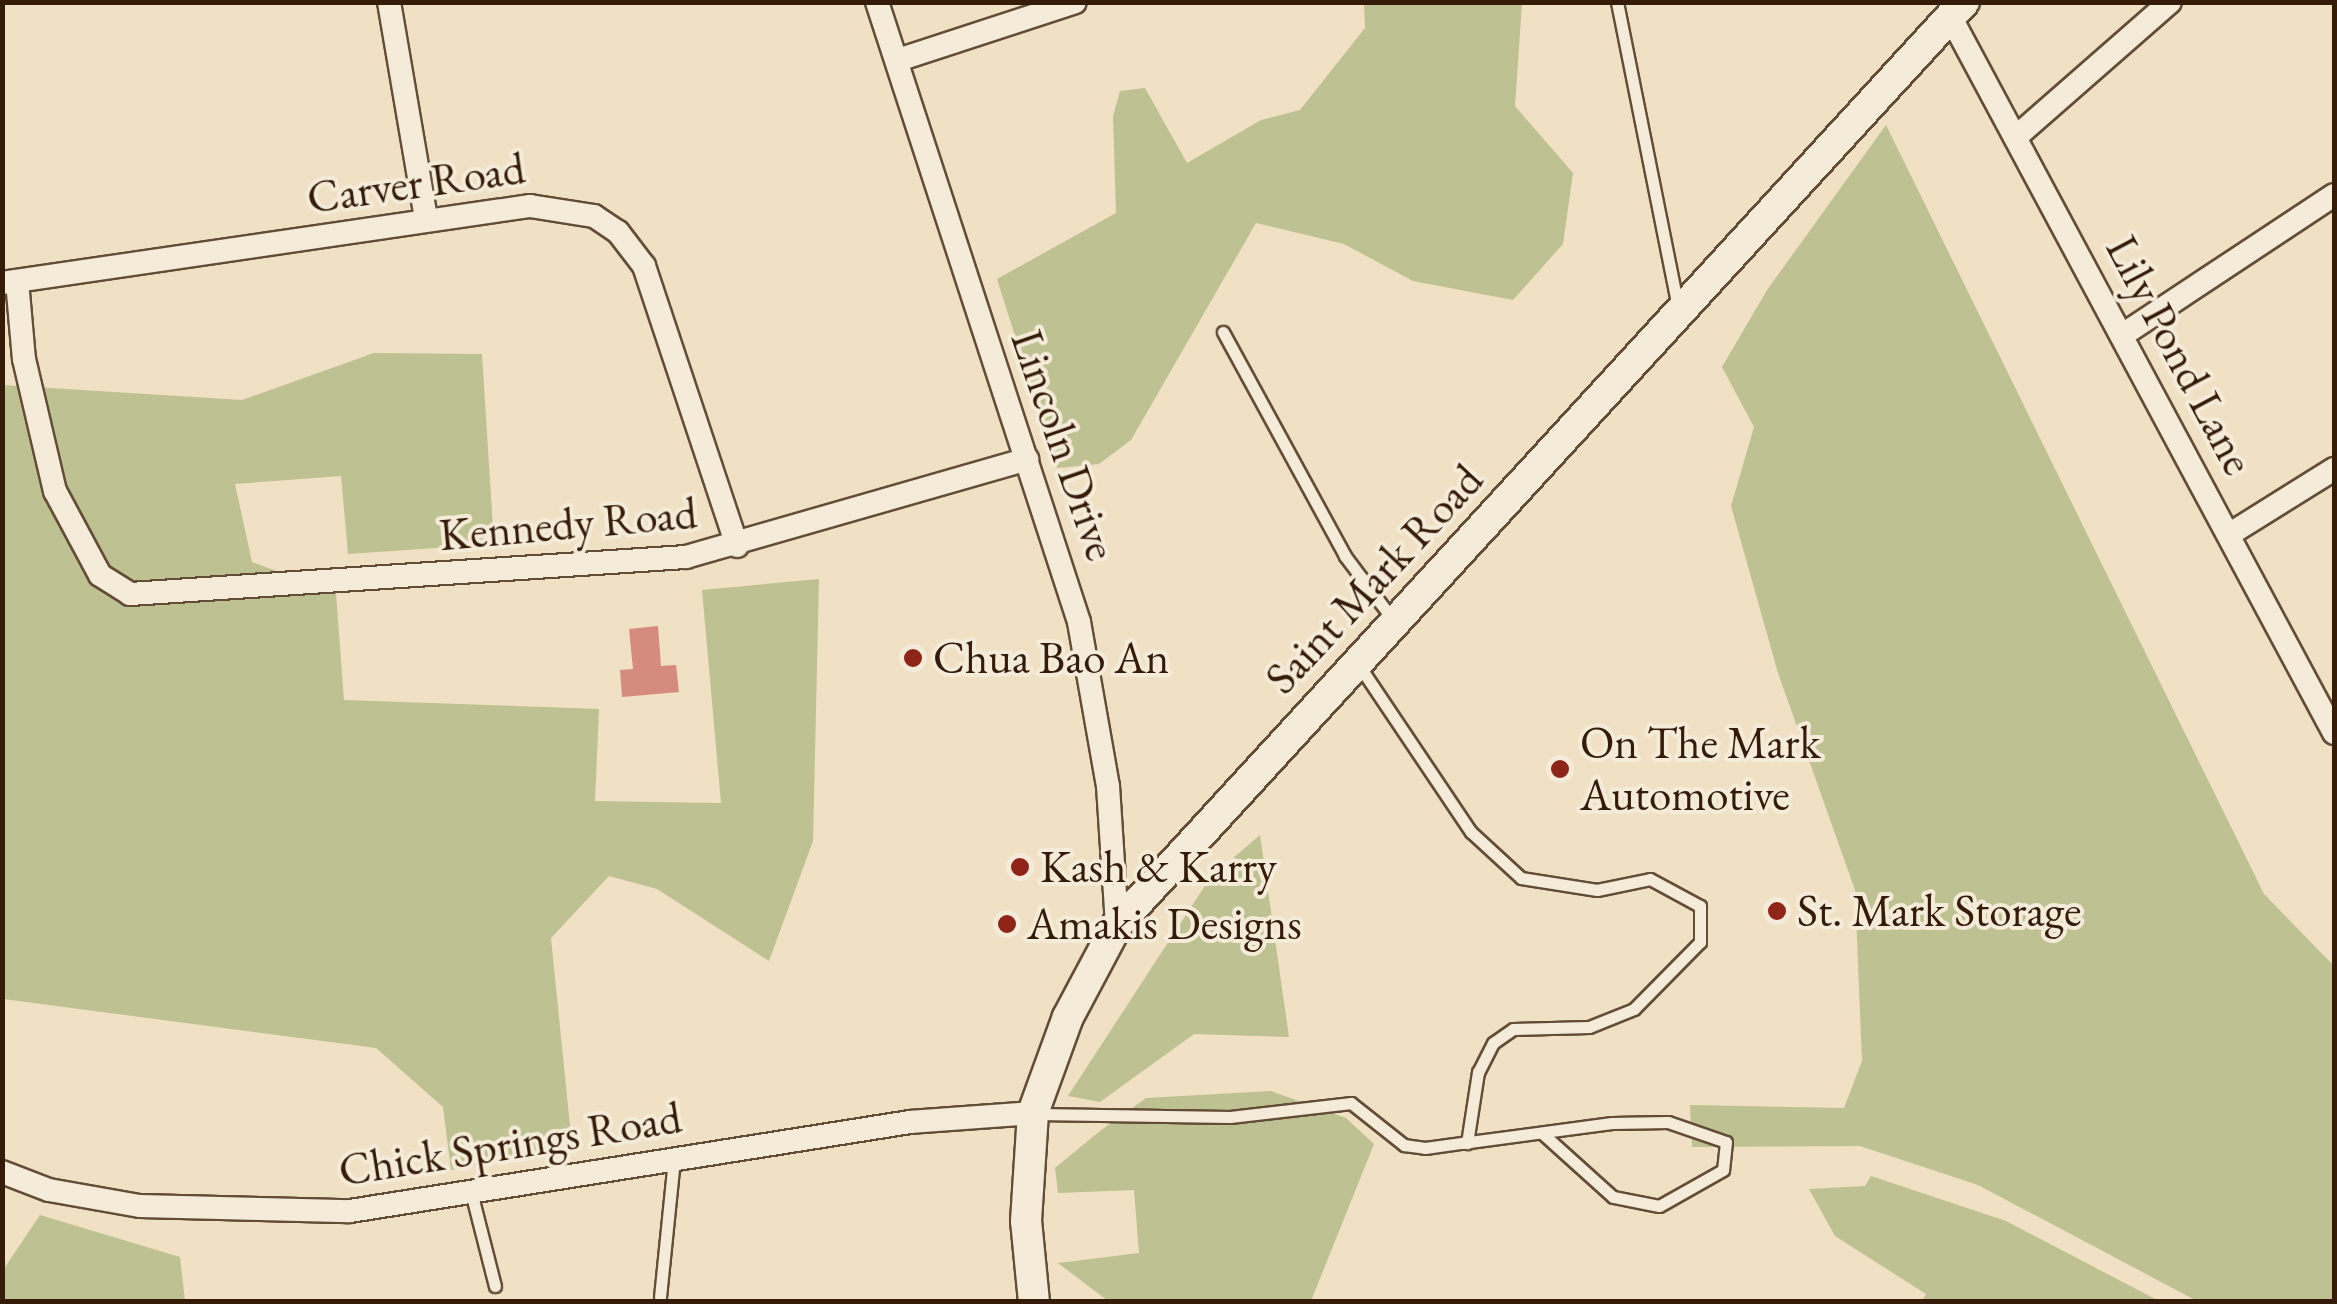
<!DOCTYPE html>
<style>
body{margin:0}
#map{position:relative;width:2337px;height:1304px;overflow:hidden;background:#f0e0c4;font-family:"EB Garamond",serif}
div>[style]{position:absolute}
[style*='--x']{left:calc(var(--x)*1px);top:calc(var(--y)*1px);width:calc(var(--w)*1px);rotate:calc(var(--a)*1deg)}
.green>*{inset:0;background:#bec191}
.building>*{inset:0;background:#d58b7d}
.roads{filter:drop-shadow(2px 0 #634d37) drop-shadow(-2px 0 #634d37) drop-shadow(0 2px #634d37) drop-shadow(0 -2px #634d37)}
.lane>*{height:11px;margin:-5.5px;padding:0 5.5px;transform-origin:5.5px;border-radius:5.5px;background:#f5ebd9}
.street>*{height:22px;margin:-11px;padding:0 11px;transform-origin:11px;border-radius:11px;background:#f5ebd9}
.secondary>*{height:30px;margin:-15px;padding:0 15px;transform-origin:15px;border-radius:15px;background:#f5ebd9}
.dots>*{width:28px;height:28px;translate:-50% -50%;box-sizing:border-box;border:5px solid #f5ebd9;border-radius:50%}
span{translate:-50% -50%;white-space:nowrap;text-align:center;line-height:1.15;-webkit-text-stroke:8px #f5ebd9;paint-order:stroke}
.street-label{font-size:45px;color:#341c08}
.poi-label{font-size:45px;color:#341c08}
.left{translate:0 -50%;text-align:left}
.frame{position:absolute;inset:0;border:5px solid #341c08;pointer-events:none}
</style>
<div id="map">
<div class="green">
<i style="clip-path:polygon(1364px 3px,1522px 3px,1515px 106px,1573px 173px,1563px 244px,1513px 300px,1413px 281px,1344px 244px,1256px 223px,1131px 440px,1099px 464px,1057px 468px,997px 279px,1116px 213px,1113px 116px,1120px 91px,1145px 88px,1187px 163px,1261px 120px,1300px 110px,1365px 28px)"></i>
<i style="clip-path:polygon(1886px 125px,2264px 894px,2334px 966px,2334px 1301px,2197px 1301px,1978px 1185px,1860px 1146px,1692px 1147px,1690px 1105px,1844px 1108px,1862px 1061px,1855px 890px,1778px 673px,1731px 506px,1754px 427px,1722px 367px,1767px 290px)"></i>
<i style="clip-path:polygon(374px 353px,482px 354px,494px 544px,348px 554px,341px 476px,235px 484px,252px 562px,336px 593px,344px 700px,599px 709px,595px 801px,721px 803px,702px 590px,819px 579px,813px 841px,769px 961px,657px 889px,609px 876px,551px 938px,572px 1146px,451px 1170px,443px 1107px,376px 1048px,3px 999px,2px 385px,242px 400px)"></i>
<i style="clip-path:polygon(1260px 835px,1289px 1037px,1194px 1034px,1100px 1102px,1068px 1096px,1210px 878px)"></i>
<i style="clip-path:polygon(1271px 1091px,1346px 1118px,1374px 1144px,1311px 1301px,1108px 1301px,1058px 1263px,1139px 1253px,1134px 1190px,1058px 1193px,1055px 1168px,1100px 1131px,1146px 1098px)"></i>
<i style="clip-path:polygon(1871px 1176px,2006px 1221px,2159px 1301px,1922px 1301px,1926px 1294px,1835px 1236px,1809px 1189px,1865px 1186px)"></i>
<i style="clip-path:polygon(40px 1215px,180px 1257px,185px 1301px,3px 1301px,3px 1270px)"></i>
</div>
<div class="building">
<i style="clip-path:polygon(658px 626px,661px 666px,676px 665px,679px 692px,622px 697px,620px 670px,633px 669px,629px 629px)"></i>
</div>
<div class="roads">
<div class="lane">
<i style="--x:1617;--y:2;--w:310;--a:78.7"></i>
<i style="--x:1223;--y:332;--w:255;--a:61.4"></i>
<i style="--x:1345;--y:556;--w:81;--a:53"></i>
<i style="--x:1358;--y:664;--w:202;--a:56.1"></i>
<i style="--x:1471;--y:832;--w:68;--a:42.6"></i>
<i style="--x:1521;--y:878;--w:77;--a:9"></i>
<i style="--x:1597;--y:890;--w:54;--a:-11.7"></i>
<i style="--x:1650;--y:879;--w:57;--a:28.4"></i>
<i style="--x:1700;--y:906;--w:36;--a:90"></i>
<i style="--x:1700;--y:942;--w:94;--a:134.6"></i>
<i style="--x:1634;--y:1009;--w:48;--a:158.2"></i>
<i style="--x:1589;--y:1027;--w:76;--a:178.5"></i>
<i style="--x:1513;--y:1029;--w:24;--a:145"></i>
<i style="--x:1493;--y:1043;--w:33;--a:117"></i>
<i style="--x:1478;--y:1072;--w:72;--a:98.8"></i>
<i style="--x:1037;--y:1114;--w:193;--a:0.9"></i>
<i style="--x:1230;--y:1117;--w:122;--a:-6.6"></i>
<i style="--x:1351;--y:1103;--w:68;--a:38.4"></i>
<i style="--x:1404;--y:1145;--w:21;--a:8"></i>
<i style="--x:1425;--y:1148;--w:37;--a:-8"></i>
<i style="--x:1462;--y:1143;--w:151;--a:-7.6"></i>
<i style="--x:1612;--y:1123;--w:56;--a:-1"></i>
<i style="--x:1668;--y:1122;--w:61;--a:19"></i>
<i style="--x:1726;--y:1142;--w:28;--a:96"></i>
<i style="--x:1723;--y:1170;--w:73;--a:150.6"></i>
<i style="--x:1659;--y:1206;--w:47;--a:-168.9"></i>
<i style="--x:1613;--y:1197;--w:96;--a:-138"></i>
<i style="--x:471;--y:1192;--w:97;--a:75.7"></i>
<i style="--x:660;--y:1297;--w:138;--a:-84.2"></i>
</div>
<div class="street">
<i style="--x:389;--y:2;--w:220;--a:80.3"></i>
<i style="--x:877;--y:2;--w:652;--a:71.95"></i>
<i style="--x:1079;--y:622;--w:167;--a:80"></i>
<i style="--x:1108;--y:786;--w:139;--a:86.3"></i>
<i style="--x:1951;--y:18;--w:811;--a:61.82"></i>
<i style="--x:898;--y:60;--w:186;--a:-18.1"></i>
<i style="--x:2017;--y:136;--w:203;--a:-41.2"></i>
<i style="--x:17;--y:281;--w:78;--a:84.9"></i>
<i style="--x:24;--y:359;--w:136;--a:76.8"></i>
<i style="--x:55;--y:491;--w:95;--a:61.8"></i>
<i style="--x:100;--y:575;--w:36;--a:32"></i>
<i style="--x:130;--y:594;--w:557;--a:-3.81"></i>
<i style="--x:686;--y:557;--w:355;--a:-16"></i>
<i style="--x:2;--y:283;--w:534;--a:-8.3"></i>
<i style="--x:530;--y:206;--w:65;--a:8.9"></i>
<i style="--x:594;--y:216;--w:29;--a:34"></i>
<i style="--x:618;--y:232;--w:43;--a:52.6"></i>
<i style="--x:644;--y:266;--w:295;--a:71.6"></i>
<i style="--x:2124;--y:334;--w:252;--a:-33.5"></i>
<i style="--x:2230;--y:534;--w:123;--a:-32"></i>
<i style="--x:2;--y:1172;--w:50;--a:21"></i>
<i style="--x:49;--y:1190;--w:92;--a:10"></i>
<i style="--x:140;--y:1206;--w:210;--a:1.4"></i>
<i style="--x:350;--y:1211;--w:567;--a:-9.03"></i>
<i style="--x:910;--y:1122;--w:123;--a:-4.2"></i>
</div>
<div class="secondary">
<i style="--x:1034;--y:1302;--w:81;--a:-95.6"></i>
<i style="--x:1026;--y:1221;--w:108;--a:-86.3"></i>
<i style="--x:1033;--y:1113;--w:102;--a:-70"></i>
<i style="--x:1068;--y:1017;--w:104;--a:-62"></i>
<i style="--x:1117;--y:925;--w:1253;--a:-47.46"></i>
</div>
</div>
<div class="dots">
<i style="left:913px;top:658px;background:#8f2418"></i>
<i style="left:1560px;top:769px;background:#8f2418"></i>
<i style="left:1020px;top:867px;background:#8f2418"></i>
<i style="left:1777px;top:911px;background:#8f2418"></i>
<i style="left:1007px;top:924px;background:#8f2418"></i>
</div>
<div class="street-label">
<span style="left:416px;top:183px;rotate:-8deg">Carver Road</span>
<span style="left:2180px;top:355px;rotate:62deg">Lily Pond Lane</span>
<span style="left:1064px;top:445px;rotate:71deg">Lincoln Drive</span>
<span style="left:568px;top:524px;rotate:-5deg">Kennedy Road</span>
<span style="left:1374px;top:579px;rotate:-47deg">Saint Mark Road</span>
<span style="left:510px;top:1144px;rotate:-9deg">Chick Springs Road</span>
</div>
<div class="poi-label">
<span class="left" style="left:933px;top:658px">Chua Bao An</span>
<span class="left" style="left:1580px;top:769px">On The Mark<br>Automotive</span>
<span class="left" style="left:1040px;top:867px">Kash &amp; Karry</span>
<span class="left" style="left:1797px;top:911px">St. Mark Storage</span>
<span class="left" style="left:1027px;top:924px">Amakis Designs</span>
</div>
<div class="frame"></div>
</div>
